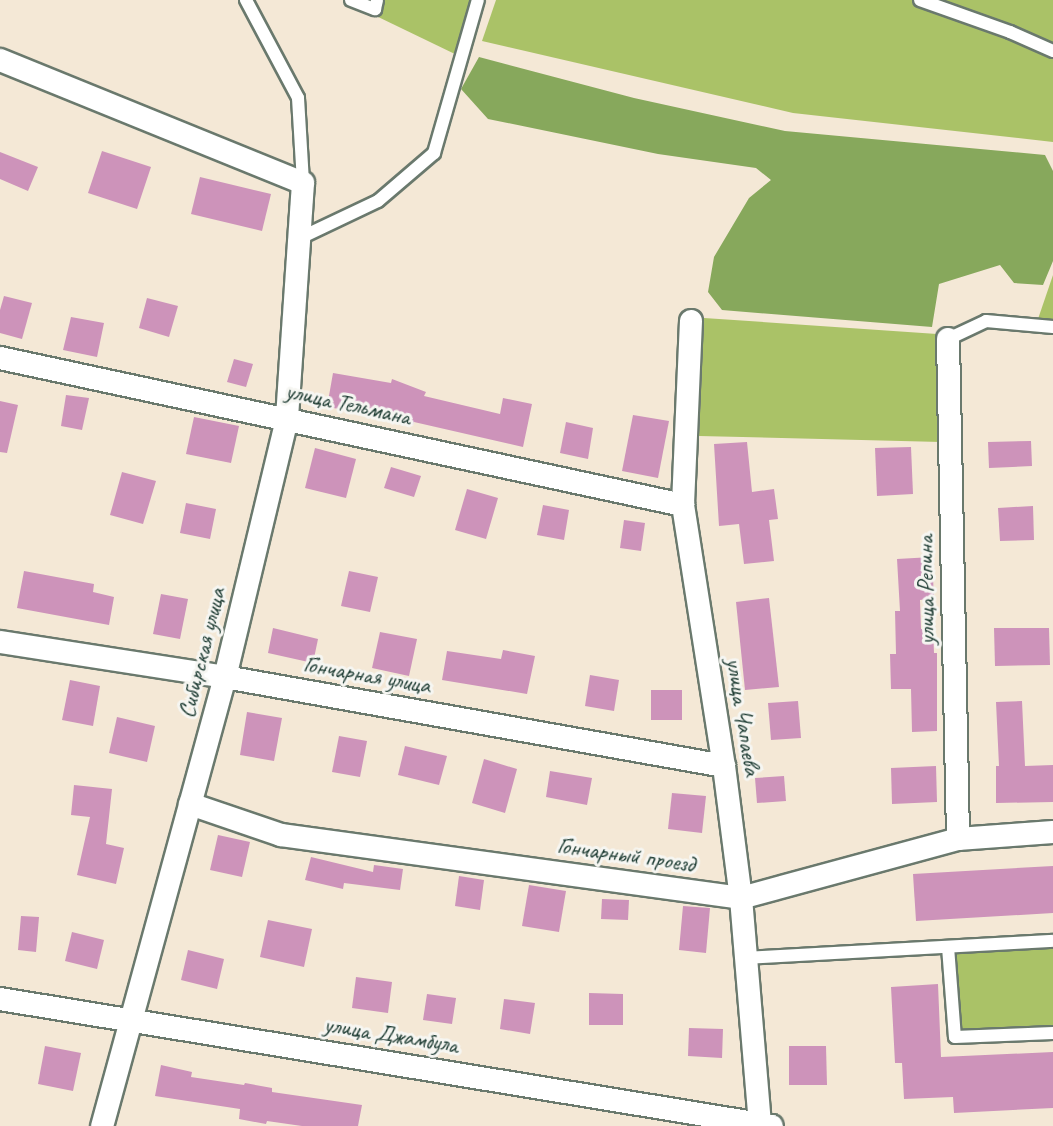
<!DOCTYPE html>
<meta charset="utf-8">
<style>
body{margin:0}
#map{position:relative;width:1053px;height:1126px;overflow:hidden;background:#f4e8d6;font-family:Caveat,sans-serif}
div>[style]{position:absolute}
[style*='--x']{left:calc(var(--x)*1px);top:calc(var(--y)*1px);width:calc(var(--w)*1px);rotate:calc(var(--a)*1deg)}
.green>*{inset:0;background:#aac267}
.forest>*{inset:0;background:#87a85c}
.building>*{inset:0;background:#cd93ba}
.roads{filter:drop-shadow(2px 0 #6a796d) drop-shadow(-2px 0 #6a796d) drop-shadow(0 2px #6a796d) drop-shadow(0 -2px #6a796d)}
.lane>*{height:12px;margin:-6px;padding:0 6px;transform-origin:6px;border-radius:6px;background:#fff}
.street>*{height:22px;margin:-11px;padding:0 11px;transform-origin:11px;border-radius:11px;background:#fff}
span{translate:-50% -50%;white-space:nowrap;text-align:center;line-height:1.15;-webkit-text-stroke:6px #f6f6f2;paint-order:stroke}
.street-label{font-size:24px;color:#1f3d34}
</style>
<div id="map">
<div class="green">
<i style="clip-path:polygon(343px 0,478px 0,459px 56px)"></i>
<i style="clip-path:polygon(496px 0,1053px 0,1053px 142px,793px 113px,482px 41px)"></i>
<i style="clip-path:polygon(1053px 275px,1053px 321px,1038px 319px)"></i>
<i style="clip-path:polygon(704px 318px,937px 334px,941px 442px,699px 436px)"></i>
<i style="clip-path:polygon(1053px 946px,1053px 1026px,961px 1029px,954px 952px)"></i>
</div>
<div class="forest">
<i style="clip-path:polygon(479px 57px,634px 98px,785px 131px,1045px 155px,1053px 171px,1053px 261px,1043px 285px,1014px 283px,1000px 265px,939px 284px,932px 327px,722px 310px,708px 292px,714px 257px,749px 198px,771px 180px,756px 168px,658px 154px,488px 119px,461px 89px)"></i>
</div>
<div class="building">
<i style="clip-path:polygon(102px 151px,151px 167px,137px 209px,88px 193px)"></i>
<i style="clip-path:polygon(0 152px,38px 167px,28px 191px,0 179px)"></i>
<i style="clip-path:polygon(200px 177px,271px 194px,262px 231px,191px 214px)"></i>
<i style="clip-path:polygon(4px 296px,32px 303px,22px 339px,0 333px,0 310px)"></i>
<i style="clip-path:polygon(147px 298px,178px 306px,169px 337px,139px 328px)"></i>
<i style="clip-path:polygon(71px 317px,104px 323px,97px 357px,63px 350px)"></i>
<i style="clip-path:polygon(234px 359px,253px 364px,246px 387px,227px 382px)"></i>
<i style="clip-path:polygon(333px 373px,391px 383px,392px 379px,426px 392px,424px 396px,500px 414px,503px 398px,532px 404px,523px 447px,414px 422px,413px 425px,371px 410px,370px 414px,327px 407px)"></i>
<i style="clip-path:polygon(66px 395px,89px 398px,82px 430px,61px 426px)"></i>
<i style="clip-path:polygon(0 401px,18px 405px,7px 453px,0 452px)"></i>
<i style="clip-path:polygon(633px 415px,669px 421px,658px 478px,622px 471px)"></i>
<i style="clip-path:polygon(194px 417px,239px 426px,231px 463px,186px 454px)"></i>
<i style="clip-path:polygon(566px 422px,593px 428px,588px 459px,560px 453px)"></i>
<i style="clip-path:polygon(1031px 441px,1032px 466px,989px 468px,988px 442px)"></i>
<i style="clip-path:polygon(747px 442px,752px 492px,774px 489px,778px 519px,769px 520px,774px 561px,744px 564px,739px 524px,719px 526px,714px 444px)"></i>
<i style="clip-path:polygon(911px 447px,913px 494px,877px 496px,875px 448px)"></i>
<i style="clip-path:polygon(315px 448px,356px 459px,346px 498px,305px 488px)"></i>
<i style="clip-path:polygon(391px 467px,421px 476px,414px 497px,384px 488px)"></i>
<i style="clip-path:polygon(122px 472px,156px 481px,143px 524px,110px 515px)"></i>
<i style="clip-path:polygon(467px 489px,498px 498px,486px 539px,455px 530px)"></i>
<i style="clip-path:polygon(186px 503px,216px 509px,210px 539px,180px 533px)"></i>
<i style="clip-path:polygon(543px 505px,569px 510px,564px 540px,537px 535px)"></i>
<i style="clip-path:polygon(1033px 506px,1034px 540px,1000px 541px,998px 508px)"></i>
<i style="clip-path:polygon(624px 520px,645px 523px,641px 551px,620px 548px)"></i>
<i style="clip-path:polygon(932px 557px,934px 598px,920px 600px,921px 629px,933px 629px,934px 653px,937px 653px,937px 731px,912px 732px,911px 689px,891px 689px,890px 654px,896px 654px,895px 611px,900px 611px,897px 559px)"></i>
<i style="clip-path:polygon(24px 571px,94px 584px,93px 592px,114px 597px,109px 625px,17px 608px)"></i>
<i style="clip-path:polygon(349px 571px,378px 577px,370px 612px,341px 606px)"></i>
<i style="clip-path:polygon(161px 594px,188px 599px,180px 639px,153px 634px)"></i>
<i style="clip-path:polygon(769px 598px,779px 687px,745px 690px,736px 602px)"></i>
<i style="clip-path:polygon(273px 628px,318px 639px,313px 663px,268px 653px)"></i>
<i style="clip-path:polygon(994px 628px,1049px 628px,1050px 665px,995px 666px)"></i>
<i style="clip-path:polygon(380px 632px,417px 639px,409px 676px,372px 668px)"></i>
<i style="clip-path:polygon(503px 650px,535px 656px,527px 694px,442px 680px,447px 651px,501px 659px)"></i>
<i style="clip-path:polygon(590px 675px,619px 680px,614px 711px,585px 706px)"></i>
<i style="clip-path:polygon(70px 680px,100px 686px,93px 726px,62px 720px)"></i>
<i style="clip-path:polygon(651px 690px,682px 690px,682px 720px,651px 720px)"></i>
<i style="clip-path:polygon(798px 701px,801px 738px,771px 740px,768px 703px)"></i>
<i style="clip-path:polygon(1022px 701px,1025px 766px,1053px 765px,1053px 802px,996px 803px,996px 766px,999px 766px,996px 702px)"></i>
<i style="clip-path:polygon(247px 712px,282px 718px,274px 761px,240px 755px)"></i>
<i style="clip-path:polygon(117px 717px,155px 726px,147px 762px,109px 753px)"></i>
<i style="clip-path:polygon(339px 736px,367px 741px,360px 777px,332px 772px)"></i>
<i style="clip-path:polygon(405px 746px,447px 756px,439px 785px,398px 775px)"></i>
<i style="clip-path:polygon(484px 759px,517px 769px,505px 813px,472px 803px)"></i>
<i style="clip-path:polygon(936px 766px,937px 802px,892px 804px,891px 768px)"></i>
<i style="clip-path:polygon(550px 771px,592px 778px,587px 805px,546px 797px)"></i>
<i style="clip-path:polygon(784px 776px,786px 801px,757px 803px,755px 778px)"></i>
<i style="clip-path:polygon(74px 785px,112px 789px,106px 844px,124px 848px,116px 884px,77px 875px,90px 817px,71px 815px)"></i>
<i style="clip-path:polygon(672px 793px,706px 796px,702px 833px,668px 829px)"></i>
<i style="clip-path:polygon(218px 835px,250px 842px,242px 877px,210px 870px)"></i>
<i style="clip-path:polygon(311px 857px,373px 872px,374px 865px,403px 869px,400px 890px,344px 883px,343px 889px,305px 880px)"></i>
<i style="clip-path:polygon(1053px 866px,1053px 913px,916px 921px,913px 874px)"></i>
<i style="clip-path:polygon(459px 876px,484px 880px,480px 910px,455px 906px)"></i>
<i style="clip-path:polygon(529px 885px,566px 891px,559px 932px,522px 926px)"></i>
<i style="clip-path:polygon(602px 899px,629px 900px,628px 920px,601px 919px)"></i>
<i style="clip-path:polygon(683px 906px,710px 908px,706px 953px,679px 950px)"></i>
<i style="clip-path:polygon(21px 916px,39px 917px,36px 952px,18px 950px)"></i>
<i style="clip-path:polygon(268px 920px,312px 929px,304px 967px,260px 957px)"></i>
<i style="clip-path:polygon(72px 932px,104px 940px,97px 969px,65px 961px)"></i>
<i style="clip-path:polygon(188px 950px,224px 959px,217px 989px,181px 980px)"></i>
<i style="clip-path:polygon(356px 977px,392px 982px,388px 1013px,352px 1008px)"></i>
<i style="clip-path:polygon(938px 984px,941px 1057px,1053px 1052px,1053px 1108px,954px 1113px,953px 1097px,904px 1099px,902px 1063px,895px 1063px,891px 987px)"></i>
<i style="clip-path:polygon(589px 993px,623px 994px,623px 1025px,589px 1025px)"></i>
<i style="clip-path:polygon(427px 994px,456px 998px,452px 1024px,423px 1020px)"></i>
<i style="clip-path:polygon(504px 999px,535px 1003px,530px 1034px,500px 1029px)"></i>
<i style="clip-path:polygon(689px 1028px,723px 1029px,722px 1058px,688px 1056px)"></i>
<i style="clip-path:polygon(45px 1046px,81px 1053px,73px 1091px,38px 1084px)"></i>
<i style="clip-path:polygon(789px 1046px,826px 1046px,827px 1085px,789px 1085px)"></i>
<i style="clip-path:polygon(161px 1065px,192px 1072px,191px 1077px,244px 1085px,245px 1083px,272px 1088px,272px 1092px,362px 1105px,358px 1126px,302px 1126px,267px 1121px,266px 1124px,239px 1119px,240px 1109px,155px 1096px)"></i>
</div>
<div class="roads">
<div class="lane">
<i style="--x:246;--y:0;--w:111;--a:62"></i>
<i style="--x:298;--y:98;--w:85;--a:86.6"></i>
<i style="--x:351;--y:0;--w:26;--a:21"></i>
<i style="--x:375;--y:9;--w:9;--a:-77"></i>
<i style="--x:920;--y:0;--w:96;--a:19.6"></i>
<i style="--x:1010;--y:32;--w:47;--a:23.8"></i>
<i style="--x:300;--y:238;--w:86;--a:-25.4"></i>
<i style="--x:378;--y:201;--w:74;--a:-40.6"></i>
<i style="--x:434;--y:153;--w:159;--a:-74"></i>
<i style="--x:948;--y:339;--w:42;--a:-25.3"></i>
<i style="--x:986;--y:321;--w:67;--a:5.1"></i>
<i style="--x:948;--y:947;--w:90;--a:85.6"></i>
<i style="--x:955;--y:1037;--w:98;--a:-2.3"></i>
<i style="--x:746;--y:958;--w:307;--a:-3.2"></i>
</div>
<div class="street">
<i style="--x:0;--y:60;--w:327;--a:22.1"></i>
<i style="--x:303;--y:183;--w:237;--a:93.9"></i>
<i style="--x:287;--y:419;--w:265;--a:103.5"></i>
<i style="--x:225;--y:677;--w:466;--a:105.3"></i>
<i style="--x:691;--y:321;--w:184;--a:92.5"></i>
<i style="--x:683;--y:505;--w:264;--a:81.1"></i>
<i style="--x:724;--y:766;--w:133;--a:82.7"></i>
<i style="--x:741;--y:898;--w:225;--a:85.2"></i>
<i style="--x:948;--y:339;--w:500;--a:88.85"></i>
<i style="--x:0;--y:358;--w:699;--a:12.15"></i>
<i style="--x:0;--y:642;--w:228;--a:8.8"></i>
<i style="--x:225;--y:677;--w:507;--a:10.11"></i>
<i style="--x:190;--y:804;--w:96;--a:18.8"></i>
<i style="--x:281;--y:835;--w:464;--a:7.8"></i>
<i style="--x:741;--y:898;--w:225;--a:-15.2"></i>
<i style="--x:958;--y:839;--w:95;--a:-4.2"></i>
<i style="--x:0;--y:999;--w:782;--a:9.34"></i>
</div>
</div>
<div class="street-label">
<span style="left:348px;top:404px;rotate:12deg">улица Тельмана</span>
<span style="left:926px;top:590px;rotate:-91deg">улица Репина</span>
<span style="left:202px;top:653px;rotate:-76deg">Сибирская улица</span>
<span style="left:367px;top:675px;rotate:10deg">Гончарная улица</span>
<span style="left:743px;top:717px;rotate:81deg">улица Чапаева</span>
<span style="left:626px;top:855px;rotate:8deg">Гончарный проезд</span>
<span style="left:391px;top:1035px;rotate:9deg">улица Джамбула</span>
</div>
</div>
